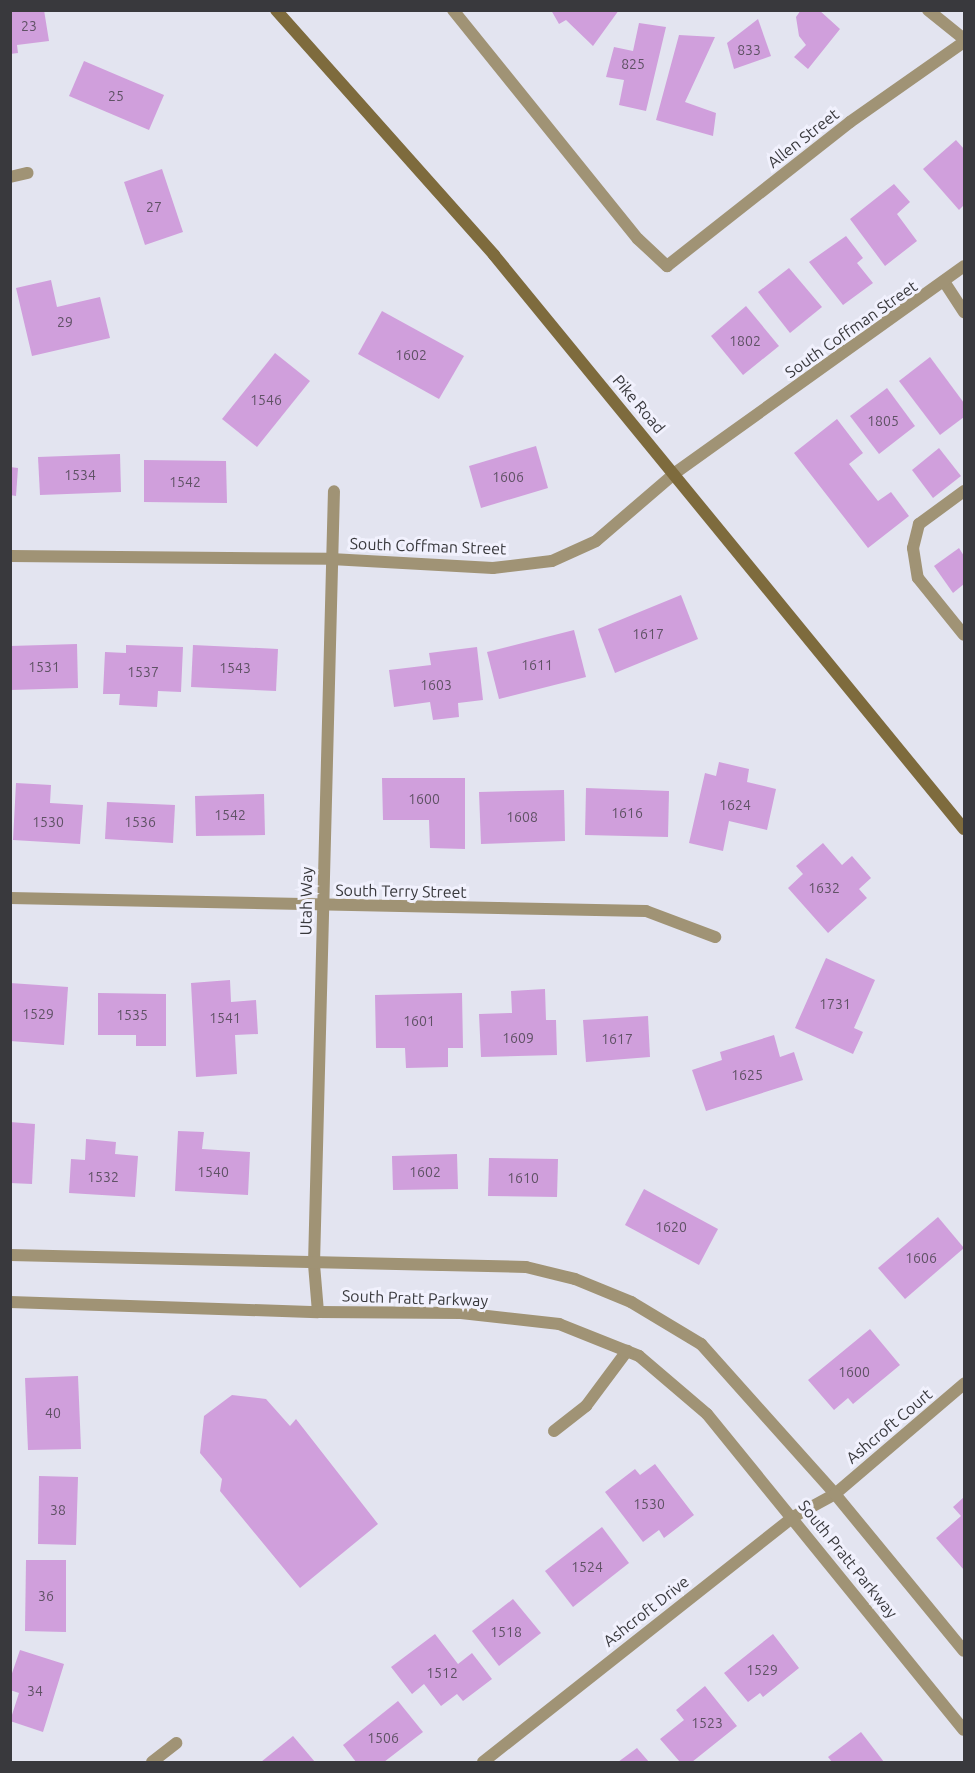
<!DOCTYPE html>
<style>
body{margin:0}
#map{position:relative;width:975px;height:1773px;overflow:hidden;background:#e3e4f0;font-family:Ubuntu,sans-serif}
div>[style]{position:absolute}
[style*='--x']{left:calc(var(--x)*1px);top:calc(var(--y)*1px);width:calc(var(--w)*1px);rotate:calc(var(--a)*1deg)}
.building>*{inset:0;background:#d09fdc}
.service>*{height:12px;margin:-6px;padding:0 6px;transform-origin:6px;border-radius:6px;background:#a09375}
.minor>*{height:12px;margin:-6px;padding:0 6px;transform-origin:6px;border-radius:6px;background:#a09375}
.tertiary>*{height:12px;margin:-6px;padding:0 6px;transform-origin:6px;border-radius:6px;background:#a09375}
.secondary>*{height:12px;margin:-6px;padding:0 6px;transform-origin:6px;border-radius:6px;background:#7e6b3d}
span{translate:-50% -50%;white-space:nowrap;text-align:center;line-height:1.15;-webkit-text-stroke:6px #f1f1fd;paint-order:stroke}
.number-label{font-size:14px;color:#5f5265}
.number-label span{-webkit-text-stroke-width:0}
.street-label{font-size:16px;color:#39393d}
.frame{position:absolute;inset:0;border:12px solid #39393d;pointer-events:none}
</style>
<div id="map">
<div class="building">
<i style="clip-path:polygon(10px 10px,44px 10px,49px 41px,17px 45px,18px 53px,10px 54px)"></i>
<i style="clip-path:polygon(551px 10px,619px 10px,593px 46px,566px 20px,559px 24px)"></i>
<i style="clip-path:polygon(801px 10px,819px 10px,840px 29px,808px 69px,794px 57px,806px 45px,799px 36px,796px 17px)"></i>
<i style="clip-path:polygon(758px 19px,771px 56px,734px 69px,727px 43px)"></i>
<i style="clip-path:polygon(639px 23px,666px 27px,646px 111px,619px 105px,624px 80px,606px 77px,614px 47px,633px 51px)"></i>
<i style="clip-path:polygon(679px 35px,715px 37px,685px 102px,716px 113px,713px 136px,656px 120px)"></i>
<i style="clip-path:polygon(84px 61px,164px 95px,149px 130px,69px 96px)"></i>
<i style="clip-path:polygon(956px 140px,964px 149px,964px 205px,959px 210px,923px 169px)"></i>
<i style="clip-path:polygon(162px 169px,183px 232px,145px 245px,124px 182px)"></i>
<i style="clip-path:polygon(894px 184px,910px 202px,897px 214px,917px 241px,885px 266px,850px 219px)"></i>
<i style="clip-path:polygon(846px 236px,863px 258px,857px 263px,873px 283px,843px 305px,809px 262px)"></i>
<i style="clip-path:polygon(789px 268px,822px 307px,790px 333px,758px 292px)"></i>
<i style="clip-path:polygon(51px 280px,57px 307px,100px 297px,110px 338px,32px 356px,16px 288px)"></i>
<i style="clip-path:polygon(746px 306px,779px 346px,743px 375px,711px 336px)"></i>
<i style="clip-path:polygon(382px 311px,464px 356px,439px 399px,358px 354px)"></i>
<i style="clip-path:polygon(275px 353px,310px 381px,257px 447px,222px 419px)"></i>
<i style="clip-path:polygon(930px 357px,964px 403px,964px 417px,940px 435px,899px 381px)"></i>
<i style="clip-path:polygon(887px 388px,915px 426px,879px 454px,850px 416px)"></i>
<i style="clip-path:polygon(837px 419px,863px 453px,849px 464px,878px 501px,891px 492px,909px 516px,868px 548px,794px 453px)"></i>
<i style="clip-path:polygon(536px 446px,548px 488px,481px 508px,469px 466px)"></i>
<i style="clip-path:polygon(939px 448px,961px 476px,933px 498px,912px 470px)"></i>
<i style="clip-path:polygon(120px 454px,121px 492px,40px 495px,38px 457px)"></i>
<i style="clip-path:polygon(144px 460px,226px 461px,227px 503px,144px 502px)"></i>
<i style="clip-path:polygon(10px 467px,18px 468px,16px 496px,10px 495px)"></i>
<i style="clip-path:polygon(959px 548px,964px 556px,964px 584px,953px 593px,934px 566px)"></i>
<i style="clip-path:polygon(681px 595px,698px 639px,615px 673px,598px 629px)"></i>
<i style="clip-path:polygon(574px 630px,586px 677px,499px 699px,487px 652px)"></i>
<i style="clip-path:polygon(77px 644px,78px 688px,10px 690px,10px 646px)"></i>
<i style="clip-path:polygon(126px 645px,183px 647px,181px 692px,158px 691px,157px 707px,119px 705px,120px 694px,103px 694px,105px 652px,126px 653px)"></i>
<i style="clip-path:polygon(193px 645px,278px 649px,276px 691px,191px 687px)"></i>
<i style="clip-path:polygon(477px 647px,483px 700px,458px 703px,459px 717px,433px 720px,430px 702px,394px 707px,389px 670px,431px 665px,429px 653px)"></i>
<i style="clip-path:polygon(719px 762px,749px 769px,747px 782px,776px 789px,767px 830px,729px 821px,723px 851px,689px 843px,705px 773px,716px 776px)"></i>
<i style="clip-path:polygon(382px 778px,465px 778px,465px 849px,430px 848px,429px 820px,383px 820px)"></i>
<i style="clip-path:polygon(16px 783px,51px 785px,50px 803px,83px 805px,80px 844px,13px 840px)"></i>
<i style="clip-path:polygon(586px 788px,669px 791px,668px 837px,585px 835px)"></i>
<i style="clip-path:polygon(564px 790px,565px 841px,481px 844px,479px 792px)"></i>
<i style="clip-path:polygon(264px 794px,265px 835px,196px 836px,195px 796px)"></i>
<i style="clip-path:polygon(107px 802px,175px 805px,173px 843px,105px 839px)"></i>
<i style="clip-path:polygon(823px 843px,842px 865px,852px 856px,871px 878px,859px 889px,867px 898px,828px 933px,788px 888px,803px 874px,796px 866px)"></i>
<i style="clip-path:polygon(826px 958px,875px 980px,854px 1028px,863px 1032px,853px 1054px,795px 1028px)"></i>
<i style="clip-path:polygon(230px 980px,231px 1002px,256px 1000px,258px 1034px,235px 1035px,237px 1074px,196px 1077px,191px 983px)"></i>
<i style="clip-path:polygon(10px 983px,68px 987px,64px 1045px,10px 1041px)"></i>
<i style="clip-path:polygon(545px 989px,546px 1020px,556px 1020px,557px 1055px,481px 1057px,479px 1014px,512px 1013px,511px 991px)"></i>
<i style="clip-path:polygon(98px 993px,166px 994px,166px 1046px,136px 1046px,136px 1035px,98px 1035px)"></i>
<i style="clip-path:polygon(462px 993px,463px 1048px,448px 1048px,448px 1067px,406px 1068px,405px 1048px,376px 1048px,375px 995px)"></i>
<i style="clip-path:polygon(648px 1016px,650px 1057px,586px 1062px,583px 1020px)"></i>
<i style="clip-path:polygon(774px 1035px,780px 1057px,794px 1052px,803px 1080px,706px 1111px,692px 1070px,722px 1060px,720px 1052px)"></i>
<i style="clip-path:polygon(10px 1122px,35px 1124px,32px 1184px,10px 1183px)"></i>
<i style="clip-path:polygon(178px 1131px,204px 1132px,202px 1149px,250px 1152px,248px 1195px,175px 1191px)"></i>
<i style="clip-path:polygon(86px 1139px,116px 1142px,115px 1154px,138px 1156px,135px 1197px,69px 1193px,71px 1159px,85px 1160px)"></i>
<i style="clip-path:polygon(457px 1154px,458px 1189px,393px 1190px,392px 1156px)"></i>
<i style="clip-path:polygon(489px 1158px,558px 1159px,557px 1197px,488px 1196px)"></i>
<i style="clip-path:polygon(644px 1189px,718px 1229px,699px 1265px,625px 1225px)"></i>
<i style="clip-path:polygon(938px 1217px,964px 1248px,905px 1299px,878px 1268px)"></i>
<i style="clip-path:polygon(870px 1329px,900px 1365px,853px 1404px,848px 1398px,834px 1410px,808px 1380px)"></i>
<i style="clip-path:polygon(78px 1376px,81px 1449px,28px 1450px,25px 1378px)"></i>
<i style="clip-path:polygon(232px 1395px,266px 1399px,290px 1426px,296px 1419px,378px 1524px,300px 1588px,220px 1491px,222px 1479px,200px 1453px,204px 1416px)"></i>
<i style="clip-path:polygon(655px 1464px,694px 1515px,664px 1538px,659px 1530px,643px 1542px,605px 1492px,635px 1469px,640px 1475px)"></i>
<i style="clip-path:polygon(39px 1476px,78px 1477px,76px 1545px,38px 1544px)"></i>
<i style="clip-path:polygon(964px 1497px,964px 1570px,936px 1538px,961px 1516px,953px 1507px)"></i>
<i style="clip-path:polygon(602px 1527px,629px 1563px,573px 1607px,545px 1571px)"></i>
<i style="clip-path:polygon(26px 1560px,66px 1560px,66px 1632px,25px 1631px)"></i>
<i style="clip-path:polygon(513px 1599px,541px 1633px,499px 1666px,472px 1631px)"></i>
<i style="clip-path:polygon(435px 1634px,458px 1664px,472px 1653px,492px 1679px,463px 1701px,457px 1694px,441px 1706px,424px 1684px,412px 1694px,391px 1667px)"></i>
<i style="clip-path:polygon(773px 1634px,799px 1668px,763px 1697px,760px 1693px,748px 1702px,724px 1673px)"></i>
<i style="clip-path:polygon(20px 1650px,64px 1664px,43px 1732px,10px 1721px,19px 1693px,10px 1690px,10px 1679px)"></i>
<i style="clip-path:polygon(705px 1686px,737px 1726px,692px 1762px,680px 1762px,660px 1739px,684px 1720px,676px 1710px)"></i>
<i style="clip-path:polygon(398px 1701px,423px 1732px,384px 1762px,356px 1762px,343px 1745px)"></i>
<i style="clip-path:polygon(861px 1732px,884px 1762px,832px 1762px,828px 1757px)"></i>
<i style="clip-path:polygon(293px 1736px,315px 1762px,261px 1762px)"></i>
<i style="clip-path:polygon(637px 1748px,649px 1762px,618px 1762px)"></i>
</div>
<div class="service">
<i style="--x:453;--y:10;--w:294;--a:51.1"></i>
<i style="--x:638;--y:239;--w:40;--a:43"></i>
<i style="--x:554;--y:1431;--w:41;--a:-38"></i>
<i style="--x:586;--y:1406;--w:69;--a:-53.3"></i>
<i style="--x:152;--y:1762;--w:31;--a:-38"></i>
</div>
<div class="minor">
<i style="--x:928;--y:10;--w:46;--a:38.9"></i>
<i style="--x:10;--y:177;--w:18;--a:-13"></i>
<i style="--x:667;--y:266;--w:233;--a:-38.2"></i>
<i style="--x:850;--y:122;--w:139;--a:-35.1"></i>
<i style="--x:945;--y:283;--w:35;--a:57"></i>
<i style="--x:964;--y:491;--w:56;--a:143.7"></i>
<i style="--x:919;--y:524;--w:25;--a:104"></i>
<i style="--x:913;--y:548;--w:30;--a:81"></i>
<i style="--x:918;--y:578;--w:73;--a:51.1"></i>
<i style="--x:10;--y:556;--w:321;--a:0.5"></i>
<i style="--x:331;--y:559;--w:162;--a:3.2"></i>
<i style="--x:493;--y:568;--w:59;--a:-6.8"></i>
<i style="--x:552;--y:561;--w:48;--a:-24.4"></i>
<i style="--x:596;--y:541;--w:104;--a:-40.7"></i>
<i style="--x:675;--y:473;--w:355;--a:-35.6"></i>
<i style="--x:10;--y:898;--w:636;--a:1.17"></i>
<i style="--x:646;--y:911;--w:74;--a:20.6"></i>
<i style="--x:318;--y:1312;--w:48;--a:-94.8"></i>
<i style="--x:314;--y:1264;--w:773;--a:-88.52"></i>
<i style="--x:483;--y:1762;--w:395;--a:-38.3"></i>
<i style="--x:793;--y:1517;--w:48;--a:-28.7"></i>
<i style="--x:835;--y:1494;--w:170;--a:-40.5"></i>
</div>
<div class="tertiary">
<i style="--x:10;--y:1255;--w:516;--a:1.33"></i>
<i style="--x:526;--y:1267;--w:50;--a:13.8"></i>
<i style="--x:575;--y:1279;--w:61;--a:22.3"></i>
<i style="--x:631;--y:1302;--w:82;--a:31"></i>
<i style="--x:701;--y:1344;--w:201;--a:48.2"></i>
<i style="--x:835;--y:1494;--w:203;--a:50.6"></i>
<i style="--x:10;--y:1302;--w:308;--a:1.9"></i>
<i style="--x:318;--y:1312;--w:143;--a:0.4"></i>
<i style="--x:461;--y:1313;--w:99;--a:6.4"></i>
<i style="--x:559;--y:1324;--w:86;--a:21.8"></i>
<i style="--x:639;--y:1356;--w:89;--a:40.5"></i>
<i style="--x:707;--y:1414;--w:407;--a:50.9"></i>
</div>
<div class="secondary">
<i style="--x:276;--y:10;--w:328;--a:48.3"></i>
<i style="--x:494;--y:255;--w:742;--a:50.69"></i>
</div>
<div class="number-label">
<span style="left:29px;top:26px">23</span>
<span style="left:749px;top:50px">833</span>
<span style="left:633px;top:64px">825</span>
<span style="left:116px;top:96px">25</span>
<span style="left:154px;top:207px">27</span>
<span style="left:65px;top:322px">29</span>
<span style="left:745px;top:341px">1802</span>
<span style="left:411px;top:355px">1602</span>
<span style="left:266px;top:400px">1546</span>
<span style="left:883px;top:421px">1805</span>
<span style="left:80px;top:475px">1534</span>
<span style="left:508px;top:477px">1606</span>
<span style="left:185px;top:482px">1542</span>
<span style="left:648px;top:634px">1617</span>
<span style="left:537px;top:665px">1611</span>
<span style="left:44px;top:667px">1531</span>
<span style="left:235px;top:668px">1543</span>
<span style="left:143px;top:672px">1537</span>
<span style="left:436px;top:685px">1603</span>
<span style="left:424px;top:799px">1600</span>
<span style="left:735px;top:805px">1624</span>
<span style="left:627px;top:813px">1616</span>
<span style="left:230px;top:815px">1542</span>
<span style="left:522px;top:817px">1608</span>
<span style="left:48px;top:822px">1530</span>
<span style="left:140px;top:822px">1536</span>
<span style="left:824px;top:888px">1632</span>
<span style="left:835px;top:1004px">1731</span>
<span style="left:38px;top:1014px">1529</span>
<span style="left:132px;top:1015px">1535</span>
<span style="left:225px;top:1018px">1541</span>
<span style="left:419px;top:1021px">1601</span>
<span style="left:518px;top:1038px">1609</span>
<span style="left:617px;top:1039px">1617</span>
<span style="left:747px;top:1075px">1625</span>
<span style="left:213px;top:1172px">1540</span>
<span style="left:425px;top:1172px">1602</span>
<span style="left:103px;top:1177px">1532</span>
<span style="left:523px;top:1178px">1610</span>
<span style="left:671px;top:1227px">1620</span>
<span style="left:921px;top:1258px">1606</span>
<span style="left:854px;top:1372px">1600</span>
<span style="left:53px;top:1413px">40</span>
<span style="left:649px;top:1504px">1530</span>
<span style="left:58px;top:1510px">38</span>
<span style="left:587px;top:1567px">1524</span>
<span style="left:46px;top:1596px">36</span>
<span style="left:506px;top:1632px">1518</span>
<span style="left:762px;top:1670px">1529</span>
<span style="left:442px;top:1673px">1512</span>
<span style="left:35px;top:1691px">34</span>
<span style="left:707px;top:1723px">1523</span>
<span style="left:383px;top:1738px">1506</span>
</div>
<div class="street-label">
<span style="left:803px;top:138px;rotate:-38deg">Allen Street</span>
<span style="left:851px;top:329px;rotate:-35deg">South Coffman Street</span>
<span style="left:639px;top:404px;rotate:50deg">Pike Road</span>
<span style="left:428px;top:546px;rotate:2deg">South Coffman Street</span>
<span style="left:401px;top:891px;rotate:1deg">South Terry Street</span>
<span style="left:306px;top:901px;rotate:-89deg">Utah Way</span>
<span style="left:415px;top:1298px;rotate:2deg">South Pratt Parkway</span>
<span style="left:889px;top:1426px;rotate:-40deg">Ashcroft Court</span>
<span style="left:848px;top:1559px;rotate:51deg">South Pratt Parkway</span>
<span style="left:646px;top:1611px;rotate:-38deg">Ashcroft Drive</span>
</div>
<div class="frame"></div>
</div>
